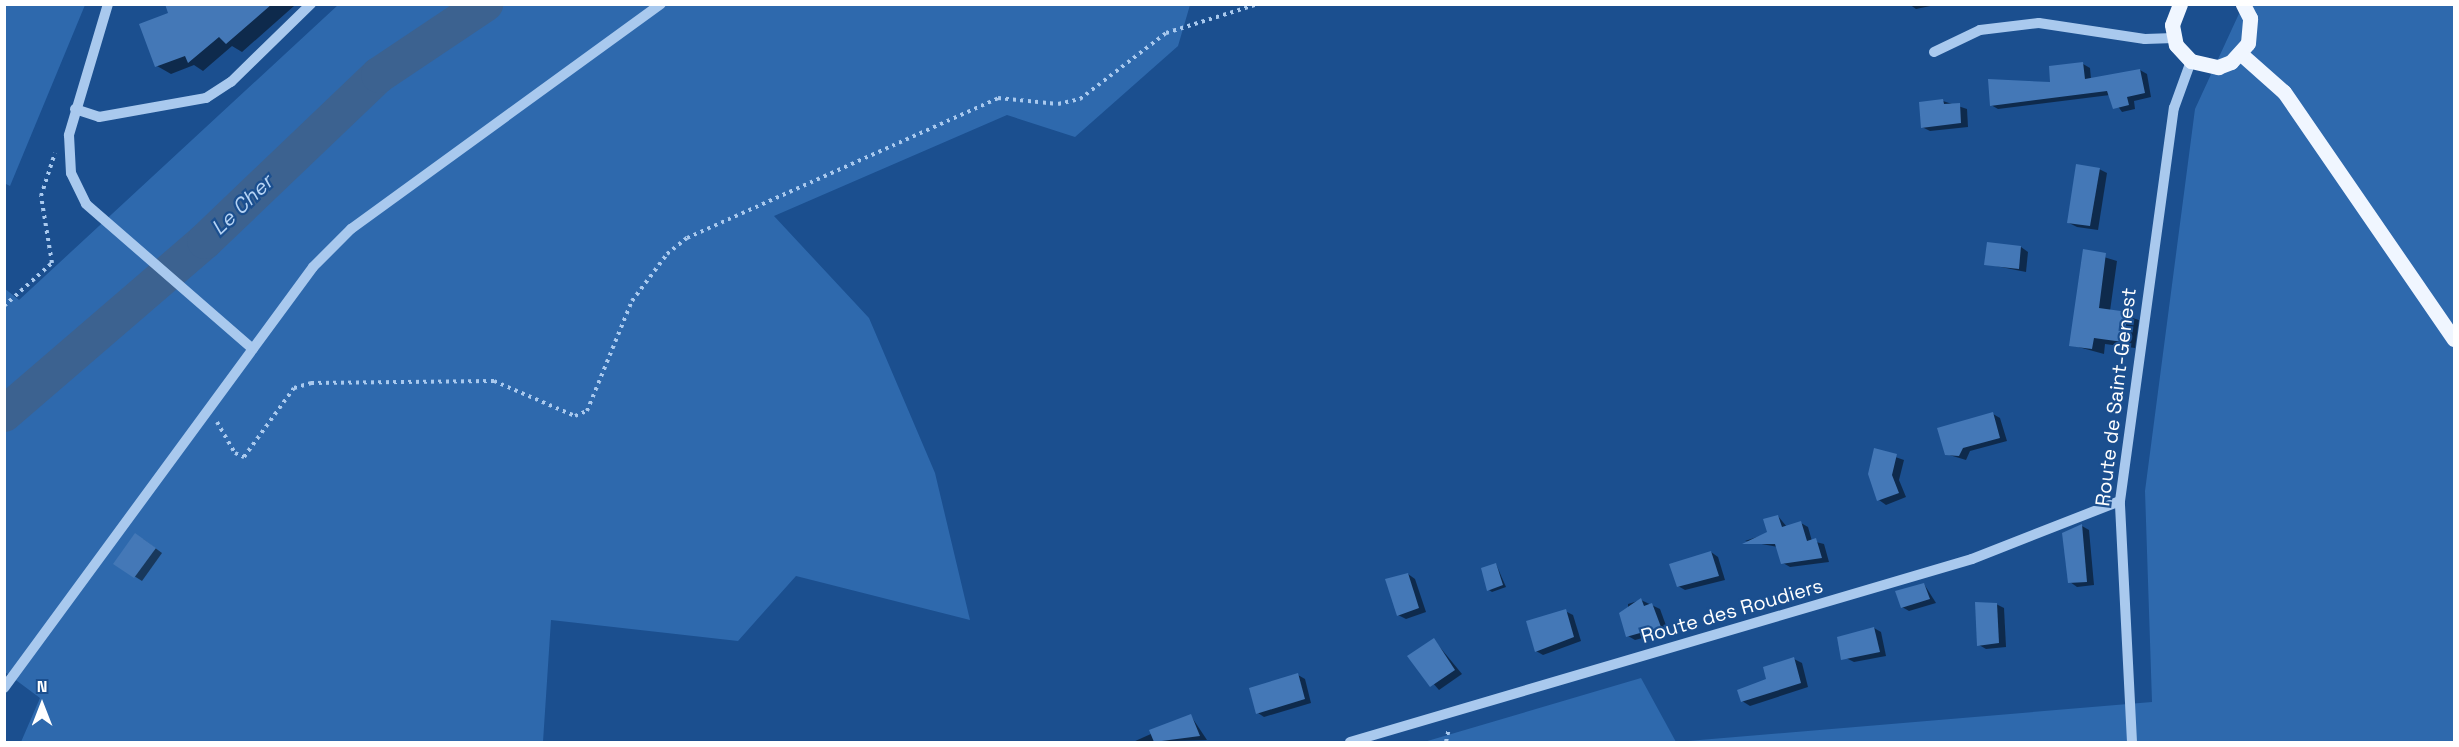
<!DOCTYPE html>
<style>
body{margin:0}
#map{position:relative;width:2459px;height:747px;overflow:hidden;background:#1b4f8f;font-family:"Space Grotesk",sans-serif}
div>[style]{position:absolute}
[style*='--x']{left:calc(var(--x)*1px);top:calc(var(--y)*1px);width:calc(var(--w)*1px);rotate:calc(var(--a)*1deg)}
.green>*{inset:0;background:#2e69ad}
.shadow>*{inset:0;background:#0007}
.river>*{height:36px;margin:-18px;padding:0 18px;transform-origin:18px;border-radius:18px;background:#3c6290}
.building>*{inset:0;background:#4478b7}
.path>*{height:4px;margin-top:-2px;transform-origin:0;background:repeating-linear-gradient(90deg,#a9c9ee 0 3px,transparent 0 7.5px)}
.minor>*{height:10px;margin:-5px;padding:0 5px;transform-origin:5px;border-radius:5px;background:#a9c9ee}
.major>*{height:15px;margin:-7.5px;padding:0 7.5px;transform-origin:7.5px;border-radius:7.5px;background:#f0f6ff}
span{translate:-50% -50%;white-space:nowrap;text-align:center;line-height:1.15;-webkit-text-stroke:4.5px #1b4f8f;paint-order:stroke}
.street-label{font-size:20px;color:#fff}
.water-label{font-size:21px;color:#b5d3f5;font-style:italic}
.frame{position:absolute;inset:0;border:6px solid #fff;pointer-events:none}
.north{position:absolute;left:12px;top:675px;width:60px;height:60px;-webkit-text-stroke:4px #1b4f8f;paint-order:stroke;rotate:0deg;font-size:16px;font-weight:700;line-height:24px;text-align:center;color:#fff}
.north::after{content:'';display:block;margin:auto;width:21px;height:27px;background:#fff;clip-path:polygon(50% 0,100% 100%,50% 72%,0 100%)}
</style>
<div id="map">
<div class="green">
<i style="clip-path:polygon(4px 5px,85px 5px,10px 186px,4px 183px)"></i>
<i style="clip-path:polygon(338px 5px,1190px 5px,1178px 46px,1075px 137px,1007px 115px,774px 216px,869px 318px,935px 473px,970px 620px,796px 576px,738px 641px,551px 620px,543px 742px,21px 742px,40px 698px,5px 672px,4px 288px,19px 300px)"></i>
<i style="clip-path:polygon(2243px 5px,2454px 5px,2454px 742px,1424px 742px,1641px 678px,1676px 742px,2152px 702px,2145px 491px,2195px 109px)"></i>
</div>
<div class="shadow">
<i style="clip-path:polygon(186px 4px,293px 4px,294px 6px,242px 52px,232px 46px,203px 71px,194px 65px,171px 74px,157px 66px)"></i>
<i style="clip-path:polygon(1909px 4px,1940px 4px,1916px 9px)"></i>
<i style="clip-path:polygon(2083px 64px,2090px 68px,2091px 79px,2140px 70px,2147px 74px,2151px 97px,2134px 101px,2135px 109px,2122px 112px,2110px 95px,1998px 109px,1991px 105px,2052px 84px)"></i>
<i style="clip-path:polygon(1943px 101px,1967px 109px,1968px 127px,1930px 131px,1922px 127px)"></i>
<i style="clip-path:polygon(2099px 169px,2107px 173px,2098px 230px,2077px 227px,2069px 223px)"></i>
<i style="clip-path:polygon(2021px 247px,2028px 252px,2026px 272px,1986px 264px)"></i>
<i style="clip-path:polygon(2084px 251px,2117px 261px,2110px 311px,2139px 320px,2135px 348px,2105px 344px,2104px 354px,2071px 345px)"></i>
<i style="clip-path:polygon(1993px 414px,2000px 418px,2007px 441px,1970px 451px,1966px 460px,1946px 454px)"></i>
<i style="clip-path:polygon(1875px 450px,1904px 460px,1899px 480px,1906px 497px,1886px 505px,1879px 500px,1870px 474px)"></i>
<i style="clip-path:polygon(1778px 516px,1787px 527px,1801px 523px,1808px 527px,1812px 541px,1824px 544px,1829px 562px,1790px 567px,1783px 563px,1778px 547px,1745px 541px,1769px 533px)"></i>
<i style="clip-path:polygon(2082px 526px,2089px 530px,2094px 585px,2077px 587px,2070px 582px)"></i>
<i style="clip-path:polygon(143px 539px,162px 553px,142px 581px,115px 564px)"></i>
<i style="clip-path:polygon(1711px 552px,1718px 557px,1725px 580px,1685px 590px,1678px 586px)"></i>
<i style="clip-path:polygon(1496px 564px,1506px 587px,1492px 592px,1489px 590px)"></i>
<i style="clip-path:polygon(1408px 574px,1415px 579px,1426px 612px,1406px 619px,1398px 615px)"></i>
<i style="clip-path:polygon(1924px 584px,1936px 603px,1909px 611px,1902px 607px)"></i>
<i style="clip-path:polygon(1641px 600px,1660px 609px,1668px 631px,1635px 640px,1628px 636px,1628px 604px)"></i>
<i style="clip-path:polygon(1996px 604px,2004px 608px,2006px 647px,1986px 649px,1979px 645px)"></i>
<i style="clip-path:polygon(1565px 611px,1573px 615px,1581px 641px,1543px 655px,1536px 651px)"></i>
<i style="clip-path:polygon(1874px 628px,1881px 632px,1886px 656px,1854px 662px,1846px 658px)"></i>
<i style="clip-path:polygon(1434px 640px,1462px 674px,1439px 690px,1409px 656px)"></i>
<i style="clip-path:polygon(1794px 659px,1802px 663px,1808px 687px,1750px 706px,1742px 701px)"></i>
<i style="clip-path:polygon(1298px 675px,1305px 679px,1311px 703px,1264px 717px,1258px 713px)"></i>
<i style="clip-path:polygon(1191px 716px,1207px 740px,1133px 742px)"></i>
</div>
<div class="river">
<i style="--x:4;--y:414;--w:265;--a:-40.7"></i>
<i style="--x:205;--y:241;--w:240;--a:-43.7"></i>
<i style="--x:379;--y:75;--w:128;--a:-33.8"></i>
</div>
<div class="building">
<i style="clip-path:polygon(165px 4px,272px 4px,226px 44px,219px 37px,188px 63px,185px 56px,155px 67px,139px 24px,168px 13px)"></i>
<i style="clip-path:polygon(2083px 62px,2085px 79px,2140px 69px,2145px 93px,2127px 97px,2129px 105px,2113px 109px,2107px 91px,1990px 106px,1988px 79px,2050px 82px,2049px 66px)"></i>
<i style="clip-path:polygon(1943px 99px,1944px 104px,1960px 103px,1961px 123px,1921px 128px,1919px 102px)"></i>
<i style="clip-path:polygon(2076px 164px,2100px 168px,2090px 226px,2067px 223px)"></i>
<i style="clip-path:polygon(1987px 242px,2021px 246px,2019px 269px,1984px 265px)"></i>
<i style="clip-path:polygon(2083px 249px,2106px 253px,2099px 308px,2128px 312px,2123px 342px,2094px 338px,2092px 349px,2069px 346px)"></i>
<i style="clip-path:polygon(1993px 412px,2000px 438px,1963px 448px,1959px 456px,1945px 455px,1937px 428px)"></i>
<i style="clip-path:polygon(1874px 448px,1897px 454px,1892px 475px,1899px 493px,1877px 501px,1868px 474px)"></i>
<i style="clip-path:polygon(1778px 515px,1782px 527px,1801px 521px,1807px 541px,1816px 538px,1822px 558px,1781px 564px,1775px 544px,1742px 544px,1767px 532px,1763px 519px)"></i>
<i style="clip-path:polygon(2082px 524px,2087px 582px,2068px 583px,2062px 533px)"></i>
<i style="clip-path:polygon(135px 533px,156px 548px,134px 578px,113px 564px)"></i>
<i style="clip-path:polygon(1711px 551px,1719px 576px,1677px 587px,1669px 564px)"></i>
<i style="clip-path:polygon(1496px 563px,1503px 585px,1487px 591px,1481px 568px)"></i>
<i style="clip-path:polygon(1408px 573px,1419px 608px,1397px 616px,1385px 579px)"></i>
<i style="clip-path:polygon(1924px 583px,1930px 599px,1901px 608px,1895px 591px)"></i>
<i style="clip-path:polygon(1641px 598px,1644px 606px,1652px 603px,1661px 627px,1626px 637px,1619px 613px)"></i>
<i style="clip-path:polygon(1975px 602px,1997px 603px,1999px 643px,1977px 646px)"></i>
<i style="clip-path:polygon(1566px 609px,1574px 637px,1535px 652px,1526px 621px)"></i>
<i style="clip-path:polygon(1874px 627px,1880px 652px,1841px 660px,1837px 637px)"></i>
<i style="clip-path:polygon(1434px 638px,1455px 670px,1430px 687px,1407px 656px)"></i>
<i style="clip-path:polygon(1794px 657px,1801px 683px,1741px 702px,1737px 690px,1766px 679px,1763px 667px)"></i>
<i style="clip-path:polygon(1298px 673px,1305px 699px,1256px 714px,1249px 688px)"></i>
<i style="clip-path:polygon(1191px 714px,1200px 736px,1154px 742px,1149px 730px)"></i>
</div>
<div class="path">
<i style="--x:4;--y:306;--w:64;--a:-41.9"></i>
<i style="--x:52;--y:263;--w:68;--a:-99.3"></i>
<i style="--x:41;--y:196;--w:45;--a:-72"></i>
<i style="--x:217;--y:422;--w:36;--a:60"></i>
<i style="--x:235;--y:453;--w:10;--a:24"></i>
<i style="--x:244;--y:457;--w:85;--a:-54.1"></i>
<i style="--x:294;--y:388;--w:18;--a:-16"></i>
<i style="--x:311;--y:383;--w:183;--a:-0.6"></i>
<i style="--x:494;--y:381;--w:88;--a:23.4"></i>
<i style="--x:575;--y:416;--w:13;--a:-23"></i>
<i style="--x:587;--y:411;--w:119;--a:-67.8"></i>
<i style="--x:632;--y:301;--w:59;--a:-53.3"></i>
<i style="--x:667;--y:254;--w:26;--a:-39"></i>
<i style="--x:687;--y:238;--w:341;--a:-24.2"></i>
<i style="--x:998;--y:98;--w:60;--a:5.7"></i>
<i style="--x:1058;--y:104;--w:23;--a:-13"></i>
<i style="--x:1080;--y:99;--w:108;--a:-37.5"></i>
<i style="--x:1166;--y:33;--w:96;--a:-17.5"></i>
<i style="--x:1446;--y:742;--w:14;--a:-78"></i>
</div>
<div class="minor">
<i style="--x:108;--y:4;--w:137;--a:106.6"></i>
<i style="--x:69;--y:135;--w:38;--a:87"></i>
<i style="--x:71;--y:173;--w:34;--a:64"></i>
<i style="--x:86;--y:204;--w:221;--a:41"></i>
<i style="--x:1934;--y:52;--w:51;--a:-25.6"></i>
<i style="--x:1980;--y:30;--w:59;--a:-6.8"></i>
<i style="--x:2039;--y:23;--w:107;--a:8.6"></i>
<i style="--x:2145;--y:39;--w:29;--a:-2"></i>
<i style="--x:75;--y:109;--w:25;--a:18"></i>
<i style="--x:99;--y:117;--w:109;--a:-10.1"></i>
<i style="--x:206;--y:98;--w:30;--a:-33"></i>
<i style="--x:231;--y:82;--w:112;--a:-44.3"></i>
<i style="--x:4;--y:688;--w:522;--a:-53.72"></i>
<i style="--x:313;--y:267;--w:54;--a:-45"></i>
<i style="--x:351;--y:229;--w:383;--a:-36"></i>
<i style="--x:1350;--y:742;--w:648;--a:-16.39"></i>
<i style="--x:1972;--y:559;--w:159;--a:-21.4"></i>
<i style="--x:2132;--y:742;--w:241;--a:-92.9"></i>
<i style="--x:2120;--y:501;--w:397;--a:-82.2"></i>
<i style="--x:2174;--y:108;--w:50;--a:-70.1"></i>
</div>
<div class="major">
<i style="--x:2180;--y:4;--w:22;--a:111"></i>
<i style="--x:2172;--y:25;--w:20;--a:79"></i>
<i style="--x:2176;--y:45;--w:22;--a:47"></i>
<i style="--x:2191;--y:61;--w:28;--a:13"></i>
<i style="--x:2218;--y:67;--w:14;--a:-21"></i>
<i style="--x:2231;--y:62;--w:25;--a:-48"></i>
<i style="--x:2248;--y:43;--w:25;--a:-85"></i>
<i style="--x:2250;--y:18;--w:16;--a:-117"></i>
<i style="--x:2241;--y:54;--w:57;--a:41.5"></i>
<i style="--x:2284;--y:92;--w:300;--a:55.5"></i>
</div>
<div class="street-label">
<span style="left:2116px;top:397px;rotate:-83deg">Route de Saint-Genest</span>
<span style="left:1732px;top:611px;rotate:-16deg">Route des Roudiers</span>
</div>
<div class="water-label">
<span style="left:242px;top:205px;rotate:-44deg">Le Cher</span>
</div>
<div class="frame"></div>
<div class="north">N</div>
</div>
